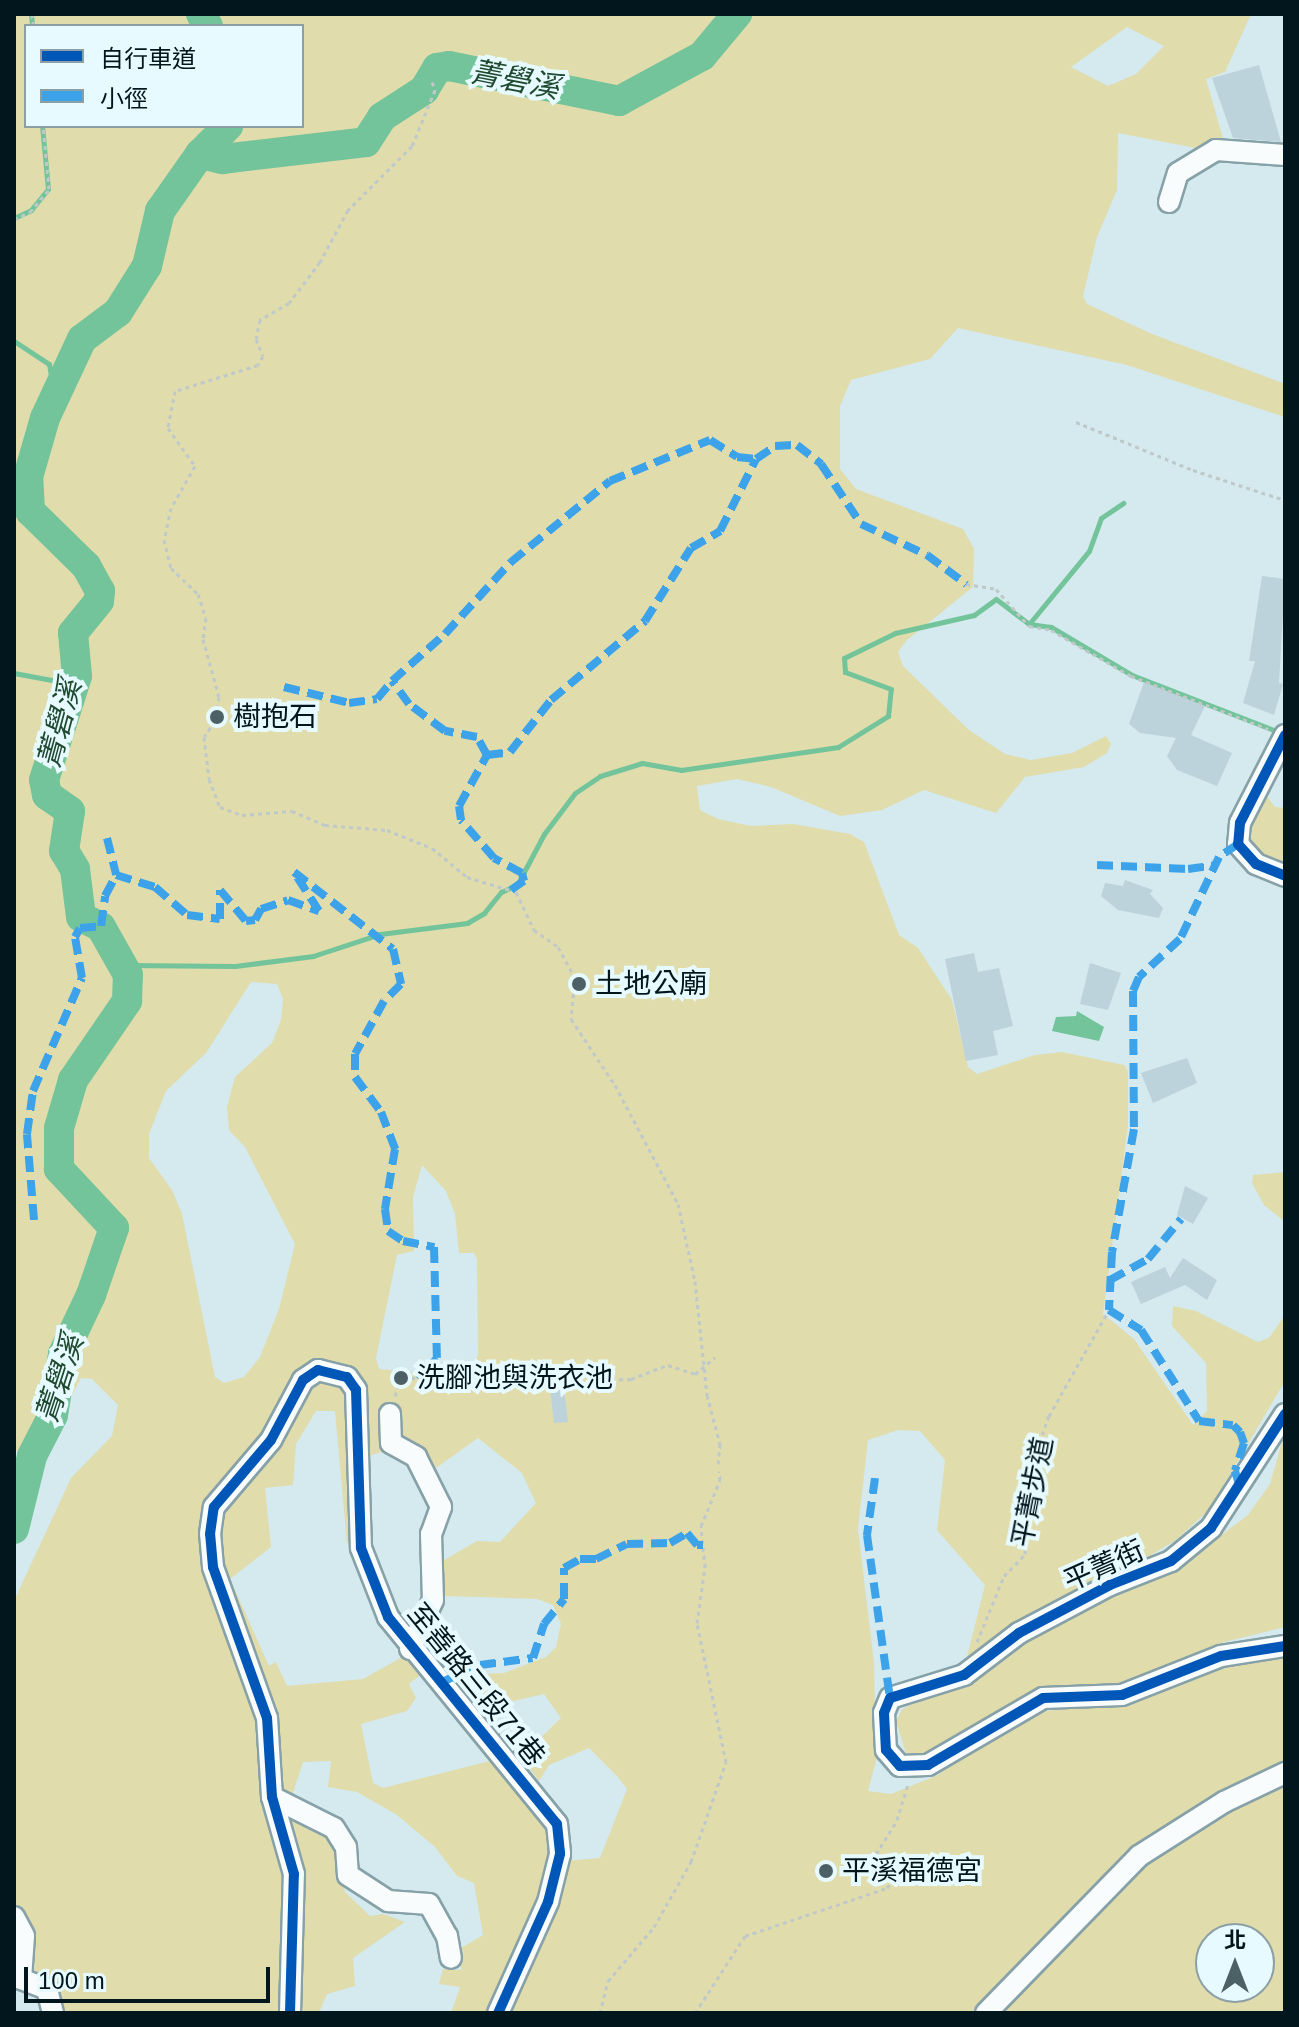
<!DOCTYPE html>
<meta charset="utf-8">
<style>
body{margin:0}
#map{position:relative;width:1299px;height:2027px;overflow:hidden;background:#d4eaef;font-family:Arial,"Noto Sans TC",sans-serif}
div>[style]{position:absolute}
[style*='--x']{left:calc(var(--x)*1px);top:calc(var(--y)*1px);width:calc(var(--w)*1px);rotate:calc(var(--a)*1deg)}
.green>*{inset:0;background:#e0dcab}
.water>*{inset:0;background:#73c49a}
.stream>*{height:5px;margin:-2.5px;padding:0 2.5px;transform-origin:2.5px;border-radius:2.5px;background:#73c49a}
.river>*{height:30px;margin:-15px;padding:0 15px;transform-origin:15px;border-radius:15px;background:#73c49a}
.building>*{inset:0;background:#bcd3dc}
.path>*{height:3px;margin-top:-1.5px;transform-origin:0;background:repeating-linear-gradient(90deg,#bfc9ca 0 4px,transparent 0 8px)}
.roads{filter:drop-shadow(2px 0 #86a1a8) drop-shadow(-2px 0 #86a1a8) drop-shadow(0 2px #86a1a8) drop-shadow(0 -2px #86a1a8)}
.minor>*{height:20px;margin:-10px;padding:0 10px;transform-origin:10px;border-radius:10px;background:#f9fcfd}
.quiet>*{height:8px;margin-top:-4px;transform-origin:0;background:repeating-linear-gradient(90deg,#3ca2ea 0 16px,transparent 0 24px)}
.cycleway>*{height:10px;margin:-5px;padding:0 5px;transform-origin:5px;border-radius:5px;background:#0057b8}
.dots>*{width:22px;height:22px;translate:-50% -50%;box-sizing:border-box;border:4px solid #e7faff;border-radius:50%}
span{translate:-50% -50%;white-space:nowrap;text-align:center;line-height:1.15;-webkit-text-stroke:8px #e7faff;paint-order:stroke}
.poi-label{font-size:28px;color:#01171d}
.left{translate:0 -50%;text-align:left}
.street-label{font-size:28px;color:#01171d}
.water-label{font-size:30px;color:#1f4a30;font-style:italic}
.frame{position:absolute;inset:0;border:16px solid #01171d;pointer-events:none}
.legend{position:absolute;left:24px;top:24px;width:280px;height:104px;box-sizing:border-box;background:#e7faff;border:2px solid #8b9fa5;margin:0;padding:10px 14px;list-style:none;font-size:24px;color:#01171d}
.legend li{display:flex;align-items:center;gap:16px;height:40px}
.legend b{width:40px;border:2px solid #8b9fa5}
.north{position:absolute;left:1195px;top:1923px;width:80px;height:80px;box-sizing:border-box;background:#e7faff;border:2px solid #8b9fa5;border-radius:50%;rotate:0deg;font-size:22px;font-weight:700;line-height:32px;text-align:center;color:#01171d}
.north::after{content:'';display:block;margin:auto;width:28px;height:36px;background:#4b6166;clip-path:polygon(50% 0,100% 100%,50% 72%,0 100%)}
.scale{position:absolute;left:24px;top:1967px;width:246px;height:36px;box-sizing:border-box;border:4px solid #01171d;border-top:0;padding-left:10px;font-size:24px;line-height:28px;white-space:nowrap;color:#01171d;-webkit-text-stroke:6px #e7faff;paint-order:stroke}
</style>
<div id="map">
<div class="green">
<i style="clip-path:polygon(evenodd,14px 14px,1251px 14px,1225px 72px,1206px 79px,1224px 142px,1206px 150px,1118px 133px,1117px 190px,1097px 237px,1083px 296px,1087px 304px,1152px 334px,1285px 384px,1285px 417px,1127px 365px,958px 328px,930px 359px,851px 380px,840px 406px,840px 469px,856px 489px,963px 529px,974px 549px,973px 587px,907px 640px,898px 652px,903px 666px,969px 730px,1005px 754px,1031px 760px,1072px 753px,1106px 736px,1111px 744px,1107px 753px,1084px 767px,1025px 777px,996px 813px,924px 790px,882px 810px,840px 816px,771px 787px,737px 779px,697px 786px,700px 810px,718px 819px,751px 826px,793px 824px,850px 834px,864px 842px,899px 935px,918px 948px,952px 1000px,968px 1067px,977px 1074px,1035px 1055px,1062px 1052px,1124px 1065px,1128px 1071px,1128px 1125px,1103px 1314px,1134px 1339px,1193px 1425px,1207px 1411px,1206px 1363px,1172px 1326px,1173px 1306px,1196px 1311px,1258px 1342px,1269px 1338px,1285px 1315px,1285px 1381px,1209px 1510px,1176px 1540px,1121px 1573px,1048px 1606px,965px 1665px,985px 1585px,937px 1530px,945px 1460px,920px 1431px,898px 1430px,868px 1440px,858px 1529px,874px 1663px,876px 1761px,868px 1791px,891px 1794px,938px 1775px,983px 1741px,1037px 1712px,1137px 1701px,1219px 1665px,1285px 1654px,1285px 1765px,1132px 1851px,970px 2013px,451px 2013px,460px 1987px,439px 1984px,443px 1969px,461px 1970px,461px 1948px,483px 1935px,474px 1883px,457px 1876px,435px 1847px,397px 1815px,357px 1792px,328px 1787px,331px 1761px,303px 1762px,288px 1808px,310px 1817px,335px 1845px,345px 1892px,370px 1916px,383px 1914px,405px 1922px,353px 1958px,355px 1986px,327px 1994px,319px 2013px,64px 2013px,56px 1991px,30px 1977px,14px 1911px,14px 1601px,71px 1478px,112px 1436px,118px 1405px,92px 1379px,81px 1378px,46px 1445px,28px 1453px,14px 1450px,14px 14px,26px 26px,302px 26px,302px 126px,26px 126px,26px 26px,14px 14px,1127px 27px,1164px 46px,1136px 74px,1108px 86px,1071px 67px,1127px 27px,14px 14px,251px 982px,277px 984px,283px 999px,281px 1020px,272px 1043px,235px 1077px,227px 1107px,229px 1130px,245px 1147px,295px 1244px,279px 1309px,260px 1357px,244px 1377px,224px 1383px,215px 1377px,182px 1214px,172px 1190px,149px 1158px,149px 1134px,166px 1091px,206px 1053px,251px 982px,14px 14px,422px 1165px,446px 1191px,455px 1214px,459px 1253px,474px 1253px,477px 1259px,478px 1354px,471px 1378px,379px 1369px,376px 1358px,397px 1255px,414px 1251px,413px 1197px,422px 1165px,14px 14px,316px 1411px,335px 1411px,347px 1543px,366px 1545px,366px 1457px,405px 1444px,426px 1451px,436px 1468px,478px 1438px,522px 1473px,536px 1503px,500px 1542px,477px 1541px,441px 1562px,439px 1582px,445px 1596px,537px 1599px,553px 1605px,561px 1624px,556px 1647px,546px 1657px,504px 1673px,458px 1675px,455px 1683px,472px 1704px,496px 1705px,544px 1694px,561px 1718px,521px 1757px,539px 1781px,549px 1765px,589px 1748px,618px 1777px,627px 1789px,600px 1858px,565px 1861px,516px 1782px,490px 1761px,383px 1788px,373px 1783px,361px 1724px,407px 1711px,416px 1698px,409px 1684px,423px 1673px,406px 1655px,363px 1679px,287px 1686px,276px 1662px,269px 1666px,230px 1579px,271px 1547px,265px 1488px,293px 1485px,296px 1444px,316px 1411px)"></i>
<i style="clip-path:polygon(1266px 795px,1275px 807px,1285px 808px,1285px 870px,1250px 849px,1253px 820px)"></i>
<i style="clip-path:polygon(1285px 1172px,1285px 1222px,1264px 1205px,1252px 1183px,1253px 1175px)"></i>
<i style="clip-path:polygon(1285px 1431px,1285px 1627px,1224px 1642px,1132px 1682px,1038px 1688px,942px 1747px,918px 1756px,906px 1753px,896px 1722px,902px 1709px,974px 1676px,1027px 1638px,1107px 1595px,1184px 1563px,1248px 1515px,1270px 1484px)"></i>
<i style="clip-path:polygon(evenodd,1285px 1784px,1285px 2013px,1002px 2013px,1138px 1870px,1250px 1799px,1285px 1784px,1211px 1939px,1259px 1939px,1259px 1987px,1211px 1987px,1211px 1939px)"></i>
</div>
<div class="water">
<i style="clip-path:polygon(1077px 1011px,1104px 1027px,1099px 1041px,1052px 1031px,1056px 1017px,1076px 1016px)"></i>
</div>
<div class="stream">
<i style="--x:31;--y:14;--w:12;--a:85"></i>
<i style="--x:14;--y:218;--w:19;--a:-25"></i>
<i style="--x:31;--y:210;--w:27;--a:-51"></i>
<i style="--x:48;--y:189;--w:63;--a:-95.4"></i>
<i style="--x:14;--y:341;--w:42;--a:33.3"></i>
<i style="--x:49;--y:364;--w:35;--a:80"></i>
<i style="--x:1029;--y:624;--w:94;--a:-50.6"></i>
<i style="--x:1089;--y:551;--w:35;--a:-70"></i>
<i style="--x:1101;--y:518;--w:27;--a:-34"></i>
<i style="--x:14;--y:673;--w:60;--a:10.6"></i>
<i style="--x:123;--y:965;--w:112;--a:0.5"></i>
<i style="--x:235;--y:966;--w:79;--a:-7.3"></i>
<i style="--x:313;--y:956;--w:71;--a:-18.2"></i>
<i style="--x:380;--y:934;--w:88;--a:-7.2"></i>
<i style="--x:467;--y:923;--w:20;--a:-30"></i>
<i style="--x:484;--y:913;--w:27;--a:-51"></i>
<i style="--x:501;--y:892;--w:17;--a:-24"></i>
<i style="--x:517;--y:885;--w:58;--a:-62.1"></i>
<i style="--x:544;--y:834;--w:51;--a:-52.9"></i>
<i style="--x:575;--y:793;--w:30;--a:-34"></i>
<i style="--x:600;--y:776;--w:44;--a:-17.2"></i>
<i style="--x:642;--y:763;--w:40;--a:10"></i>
<i style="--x:681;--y:770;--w:159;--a:-8.3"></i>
<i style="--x:838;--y:747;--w:59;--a:-31.8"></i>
<i style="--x:888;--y:716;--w:27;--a:-84"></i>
<i style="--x:891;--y:689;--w:49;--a:-159.7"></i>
<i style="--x:845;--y:672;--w:14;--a:-94"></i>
<i style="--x:844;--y:658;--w:57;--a:-26.1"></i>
<i style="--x:895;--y:633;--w:81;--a:-12.8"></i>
<i style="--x:974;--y:615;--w:27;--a:-36"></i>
<i style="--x:996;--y:599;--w:41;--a:37.1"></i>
<i style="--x:1029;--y:624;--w:22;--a:8"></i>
<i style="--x:1051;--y:627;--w:94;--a:30.7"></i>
<i style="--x:1132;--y:675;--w:152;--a:21.2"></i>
</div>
<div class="river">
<i style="--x:201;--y:14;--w:14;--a:60"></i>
<i style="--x:200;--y:154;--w:23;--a:13"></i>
<i style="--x:222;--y:159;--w:145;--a:-6.7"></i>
<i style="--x:366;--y:142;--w:30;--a:-57"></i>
<i style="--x:382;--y:117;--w:50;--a:-32.7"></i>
<i style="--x:424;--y:90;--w:26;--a:-59"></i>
<i style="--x:437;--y:68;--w:12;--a:-9"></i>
<i style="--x:449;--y:66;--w:174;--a:11.6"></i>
<i style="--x:619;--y:101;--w:94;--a:-28.5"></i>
<i style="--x:702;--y:56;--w:55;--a:-50.2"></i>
<i style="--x:14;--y:1529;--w:75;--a:-76.1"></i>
<i style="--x:32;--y:1456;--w:46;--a:-62.9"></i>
<i style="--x:53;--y:1415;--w:62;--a:-80.7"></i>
<i style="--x:63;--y:1354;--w:65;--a:-64.6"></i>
<i style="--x:91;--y:1295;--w:71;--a:-71.1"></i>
<i style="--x:114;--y:1228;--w:81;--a:-133"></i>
<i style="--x:59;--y:1169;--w:41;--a:-90"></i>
<i style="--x:59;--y:1128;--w:50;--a:-73.7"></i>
<i style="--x:73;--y:1080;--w:96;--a:-55.6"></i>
<i style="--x:127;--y:1001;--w:26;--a:-88"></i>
<i style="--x:128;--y:975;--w:55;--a:-119.4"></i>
<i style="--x:101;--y:927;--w:22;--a:-153"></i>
<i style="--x:81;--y:917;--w:48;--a:-97.1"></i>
<i style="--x:75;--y:869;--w:21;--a:-121"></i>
<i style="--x:64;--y:851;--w:40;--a:-81.5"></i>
<i style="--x:70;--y:811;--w:28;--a:-145"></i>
<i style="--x:47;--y:795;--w:15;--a:-101"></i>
<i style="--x:44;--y:780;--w:109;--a:-72.4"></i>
<i style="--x:77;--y:676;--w:43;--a:-95.3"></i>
<i style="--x:73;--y:633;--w:41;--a:-50.9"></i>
<i style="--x:99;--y:601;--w:10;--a:-84"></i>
<i style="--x:100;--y:591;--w:29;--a:-119"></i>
<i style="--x:86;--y:566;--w:78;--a:-135.5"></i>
<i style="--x:30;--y:511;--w:34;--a:-93"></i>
<i style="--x:28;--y:477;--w:61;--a:-73.9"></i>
<i style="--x:45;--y:418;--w:87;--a:-64.9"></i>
<i style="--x:82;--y:339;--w:45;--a:-36.9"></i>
<i style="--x:118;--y:312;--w:54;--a:-57.8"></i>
<i style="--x:147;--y:266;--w:57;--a:-76.7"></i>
<i style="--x:160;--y:211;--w:70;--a:-54.9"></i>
<i style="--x:200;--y:154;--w:40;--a:-45"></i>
</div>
<div class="building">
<i style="clip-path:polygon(1259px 65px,1281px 142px,1233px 138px,1212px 78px)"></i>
<i style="clip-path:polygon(1262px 576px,1285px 579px,1279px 683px,1283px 684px,1274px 715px,1243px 703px,1255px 661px,1249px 661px)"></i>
<i style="clip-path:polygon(1144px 682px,1205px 706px,1191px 735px,1232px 753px,1217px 786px,1177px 770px,1167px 756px,1176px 738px,1140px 733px,1129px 724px)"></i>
<i style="clip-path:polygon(1125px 880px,1153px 890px,1150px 894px,1163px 908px,1159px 918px,1118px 910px,1101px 896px,1105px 883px,1123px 886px)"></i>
<i style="clip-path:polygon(974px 953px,978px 972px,999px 968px,1013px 1026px,993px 1031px,998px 1055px,966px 1061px,945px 959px)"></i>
<i style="clip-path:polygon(1090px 963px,1121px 973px,1108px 1010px,1080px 1004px)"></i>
<i style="clip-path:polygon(1187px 1058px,1197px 1083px,1153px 1103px,1141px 1073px)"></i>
<i style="clip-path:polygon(1185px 1186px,1208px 1198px,1193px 1224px,1177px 1215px)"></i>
<i style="clip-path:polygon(1183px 1258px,1217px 1280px,1207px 1300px,1185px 1285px,1141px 1304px,1131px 1282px,1165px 1267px,1170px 1278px)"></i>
<i style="clip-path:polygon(564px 1389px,568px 1422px,554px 1423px,550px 1390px)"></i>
</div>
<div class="path">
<i style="--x:32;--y:14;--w:12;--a:85"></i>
<i style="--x:432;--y:82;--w:9;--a:69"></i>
<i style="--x:435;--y:90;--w:61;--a:112.3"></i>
<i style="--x:412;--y:146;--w:91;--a:135"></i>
<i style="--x:348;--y:210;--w:59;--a:118.3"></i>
<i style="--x:320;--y:262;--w:51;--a:127.1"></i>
<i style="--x:289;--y:303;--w:34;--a:150"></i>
<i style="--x:260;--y:320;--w:19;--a:102"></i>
<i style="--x:256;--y:339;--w:18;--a:68"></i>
<i style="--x:263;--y:356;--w:10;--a:119"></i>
<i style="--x:258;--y:365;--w:87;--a:162.6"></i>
<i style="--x:175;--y:391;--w:38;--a:101"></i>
<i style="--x:168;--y:428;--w:47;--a:54.6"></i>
<i style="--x:195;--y:466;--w:48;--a:119.7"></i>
<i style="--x:171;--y:508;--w:33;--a:102"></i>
<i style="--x:164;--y:540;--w:29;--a:76"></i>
<i style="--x:171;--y:568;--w:37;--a:44"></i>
<i style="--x:198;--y:594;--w:25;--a:72"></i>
<i style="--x:206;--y:618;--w:21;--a:98"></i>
<i style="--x:203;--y:639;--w:60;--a:74.6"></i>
<i style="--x:219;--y:697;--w:24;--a:99"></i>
<i style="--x:215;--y:721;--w:19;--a:125"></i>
<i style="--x:204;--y:737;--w:42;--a:83.2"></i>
<i style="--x:209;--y:779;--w:30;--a:69"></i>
<i style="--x:220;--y:807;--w:23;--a:20"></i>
<i style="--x:242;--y:815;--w:50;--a:-4.6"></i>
<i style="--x:292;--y:811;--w:36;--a:23"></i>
<i style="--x:325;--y:825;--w:62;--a:4.6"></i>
<i style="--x:387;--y:830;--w:48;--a:21.8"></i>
<i style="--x:432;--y:848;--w:45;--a:39.6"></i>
<i style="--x:467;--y:877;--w:51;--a:17"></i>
<i style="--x:516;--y:892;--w:42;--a:64.7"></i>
<i style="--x:534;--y:930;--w:29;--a:35"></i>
<i style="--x:558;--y:947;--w:35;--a:61"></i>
<i style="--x:575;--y:978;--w:41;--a:95.6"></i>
<i style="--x:571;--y:1019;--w:79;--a:56.3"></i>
<i style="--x:615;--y:1085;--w:135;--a:62.1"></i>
<i style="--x:678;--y:1204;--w:79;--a:77.6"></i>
<i style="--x:695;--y:1281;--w:115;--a:84"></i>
<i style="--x:707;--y:1395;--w:51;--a:75.1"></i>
<i style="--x:720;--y:1444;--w:22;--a:95"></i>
<i style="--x:14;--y:219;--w:17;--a:-24"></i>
<i style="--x:30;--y:212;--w:30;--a:-50"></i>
<i style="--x:49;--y:189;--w:63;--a:-95.4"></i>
<i style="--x:1076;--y:422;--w:126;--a:22.3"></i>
<i style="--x:1193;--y:470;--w:97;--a:18.1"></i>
<i style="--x:966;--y:584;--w:30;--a:9"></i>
<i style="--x:996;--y:589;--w:50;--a:48.3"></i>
<i style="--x:1029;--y:626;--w:22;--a:10"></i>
<i style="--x:1051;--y:630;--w:92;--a:29.9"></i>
<i style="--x:1131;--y:676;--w:147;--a:21.1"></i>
<i style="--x:395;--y:1396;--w:13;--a:-72"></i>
<i style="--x:399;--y:1384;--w:13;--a:-27"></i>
<i style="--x:411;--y:1378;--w:220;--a:0.3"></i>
<i style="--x:631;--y:1379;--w:40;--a:-21"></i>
<i style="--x:668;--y:1365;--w:28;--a:18"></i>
<i style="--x:695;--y:1374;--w:26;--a:-40"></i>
<i style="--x:977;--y:1642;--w:71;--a:-67.8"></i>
<i style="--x:1004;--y:1576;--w:30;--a:-46"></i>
<i style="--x:1025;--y:1554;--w:105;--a:-83.4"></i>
<i style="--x:1037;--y:1450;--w:36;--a:-71"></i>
<i style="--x:1049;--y:1416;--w:122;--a:-60.5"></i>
<i style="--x:600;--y:2013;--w:33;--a:-76"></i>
<i style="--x:608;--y:1981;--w:71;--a:-49.6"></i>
<i style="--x:654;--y:1927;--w:75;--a:-60.4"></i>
<i style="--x:691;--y:1862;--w:106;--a:-70.7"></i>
<i style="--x:726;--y:1762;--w:142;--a:-101.8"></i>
<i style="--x:697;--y:1623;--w:57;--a:-81.9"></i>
<i style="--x:705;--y:1567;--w:41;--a:-95.6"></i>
<i style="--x:701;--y:1526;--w:50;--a:-67.6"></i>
<i style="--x:720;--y:1480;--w:9;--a:-96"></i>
<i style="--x:695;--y:2013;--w:92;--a:-57"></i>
<i style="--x:745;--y:1936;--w:150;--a:-18.7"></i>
<i style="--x:887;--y:1888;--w:13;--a:-51"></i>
<i style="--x:895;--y:1878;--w:31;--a:-128"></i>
<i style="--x:876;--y:1854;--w:40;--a:-58"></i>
<i style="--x:897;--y:1820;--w:39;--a:-73"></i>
</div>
<div class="roads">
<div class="minor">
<i style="--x:1169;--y:202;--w:30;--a:-73"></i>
<i style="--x:1178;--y:173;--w:44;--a:-31.2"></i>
<i style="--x:1216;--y:150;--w:69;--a:4.1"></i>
<i style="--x:1285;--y:735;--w:99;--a:117.1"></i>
<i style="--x:1240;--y:823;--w:21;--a:95"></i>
<i style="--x:1238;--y:844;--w:27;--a:48"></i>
<i style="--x:1256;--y:864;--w:31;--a:22"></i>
<i style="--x:390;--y:1414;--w:29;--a:88"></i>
<i style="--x:391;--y:1443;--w:29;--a:29"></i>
<i style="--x:416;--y:1457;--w:56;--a:63.4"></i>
<i style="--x:441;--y:1507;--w:29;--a:110"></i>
<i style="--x:431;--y:1534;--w:66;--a:88.3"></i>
<i style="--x:433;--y:1600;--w:54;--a:115.1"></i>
<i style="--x:1285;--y:1414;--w:136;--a:123"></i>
<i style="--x:1211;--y:1528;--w:52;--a:140.5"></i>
<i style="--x:1171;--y:1561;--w:66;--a:158.5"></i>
<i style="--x:1110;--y:1585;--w:103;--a:152.2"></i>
<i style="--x:1019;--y:1633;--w:69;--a:142.6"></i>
<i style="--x:964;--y:1675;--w:77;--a:162.7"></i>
<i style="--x:890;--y:1698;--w:16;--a:112"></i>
<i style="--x:884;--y:1713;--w:37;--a:87"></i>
<i style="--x:886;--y:1750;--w:21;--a:49"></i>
<i style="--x:900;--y:1766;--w:28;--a:-2"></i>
<i style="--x:928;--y:1765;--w:133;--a:-30.2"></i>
<i style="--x:1043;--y:1698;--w:79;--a:-2.2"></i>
<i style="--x:1122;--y:1695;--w:106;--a:-21.5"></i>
<i style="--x:1221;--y:1656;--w:65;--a:-8.9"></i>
<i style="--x:272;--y:1797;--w:69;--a:26.6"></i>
<i style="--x:334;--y:1828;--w:22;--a:58"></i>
<i style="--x:346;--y:1847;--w:28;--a:86"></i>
<i style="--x:348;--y:1875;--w:48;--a:33"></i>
<i style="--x:388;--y:1901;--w:41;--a:4.2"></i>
<i style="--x:429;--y:1904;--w:37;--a:61"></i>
<i style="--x:447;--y:1936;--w:22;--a:80"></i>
<i style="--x:14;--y:1917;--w:21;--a:62"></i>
<i style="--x:24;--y:1936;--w:43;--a:94"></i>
<i style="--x:21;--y:1979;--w:28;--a:21"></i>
<i style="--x:47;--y:1989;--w:25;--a:76"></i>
<i style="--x:290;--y:2013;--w:139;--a:-88.4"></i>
<i style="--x:294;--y:1874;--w:80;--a:-105.9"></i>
<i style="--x:272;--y:1797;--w:79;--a:-93.6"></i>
<i style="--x:267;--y:1718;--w:160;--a:-109.7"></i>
<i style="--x:213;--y:1567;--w:33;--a:-95"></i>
<i style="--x:210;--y:1534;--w:27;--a:-82"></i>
<i style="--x:214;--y:1507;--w:88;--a:-49.6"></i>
<i style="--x:271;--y:1440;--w:68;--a:-61.9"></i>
<i style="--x:303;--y:1380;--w:18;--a:-34"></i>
<i style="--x:318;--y:1370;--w:30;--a:14"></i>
<i style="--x:347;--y:1377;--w:16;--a:55"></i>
<i style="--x:356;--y:1390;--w:158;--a:88.2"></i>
<i style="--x:361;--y:1548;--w:74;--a:68.6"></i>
<i style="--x:388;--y:1617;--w:267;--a:50.8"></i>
<i style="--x:557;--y:1824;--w:30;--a:84"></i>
<i style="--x:560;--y:1854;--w:49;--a:104"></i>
<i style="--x:548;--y:1902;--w:122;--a:114.2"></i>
<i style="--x:986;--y:2013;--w:219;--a:-45.7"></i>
<i style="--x:1139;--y:1856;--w:101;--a:-32.4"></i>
<i style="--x:1224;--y:1802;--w:68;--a:-25.4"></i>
</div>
</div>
<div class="quiet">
<i style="--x:284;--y:687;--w:67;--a:13.8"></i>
<i style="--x:349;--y:703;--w:28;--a:-8"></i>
<i style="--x:377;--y:699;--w:23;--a:-50"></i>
<i style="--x:487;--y:755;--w:23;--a:-7"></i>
<i style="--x:510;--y:752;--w:66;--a:-51.7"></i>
<i style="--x:551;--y:700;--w:123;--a:-40"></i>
<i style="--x:645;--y:621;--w:86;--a:-57.8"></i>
<i style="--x:691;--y:548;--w:34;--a:-30"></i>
<i style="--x:720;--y:531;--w:80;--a:-63.4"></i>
<i style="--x:107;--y:838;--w:38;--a:76"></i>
<i style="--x:116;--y:875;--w:41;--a:17.1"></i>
<i style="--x:155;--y:887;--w:43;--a:41.2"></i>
<i style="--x:187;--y:915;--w:33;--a:7"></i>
<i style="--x:220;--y:919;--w:29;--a:-90"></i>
<i style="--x:220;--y:890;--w:40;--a:50"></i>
<i style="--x:246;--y:921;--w:9;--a:-6"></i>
<i style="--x:255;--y:920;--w:13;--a:-61"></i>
<i style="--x:261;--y:909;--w:28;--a:-18"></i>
<i style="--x:288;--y:900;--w:33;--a:20"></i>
<i style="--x:319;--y:911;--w:46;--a:-122.7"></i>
<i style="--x:294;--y:872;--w:125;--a:37.9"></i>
<i style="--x:393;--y:949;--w:36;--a:77"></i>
<i style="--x:401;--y:984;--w:24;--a:135"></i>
<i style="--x:384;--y:1001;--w:60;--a:118.7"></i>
<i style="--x:355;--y:1054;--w:23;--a:90"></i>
<i style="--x:355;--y:1077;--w:44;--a:53.4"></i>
<i style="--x:381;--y:1112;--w:40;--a:69"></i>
<i style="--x:395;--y:1149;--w:61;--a:99.5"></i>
<i style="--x:385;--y:1209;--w:22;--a:82"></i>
<i style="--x:388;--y:1231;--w:18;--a:34"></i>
<i style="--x:403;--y:1241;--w:32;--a:11"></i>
<i style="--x:434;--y:1247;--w:111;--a:88.5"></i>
<i style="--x:437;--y:1358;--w:28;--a:131"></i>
<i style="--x:1238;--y:844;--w:23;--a:146"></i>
<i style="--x:1219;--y:857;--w:91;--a:115.4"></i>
<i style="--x:1180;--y:939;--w:56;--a:137.2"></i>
<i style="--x:1139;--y:977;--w:15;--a:113"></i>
<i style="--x:1133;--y:991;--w:138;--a:89.6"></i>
<i style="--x:1134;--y:1129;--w:125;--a:100.1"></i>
<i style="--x:1112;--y:1252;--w:58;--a:93"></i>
<i style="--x:1109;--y:1310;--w:38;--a:32"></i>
<i style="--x:1141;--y:1330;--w:108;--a:57.5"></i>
<i style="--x:1199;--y:1421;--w:34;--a:7"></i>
<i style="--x:1233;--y:1425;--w:10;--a:45"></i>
<i style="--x:1240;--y:1432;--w:12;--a:70"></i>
<i style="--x:1244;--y:1443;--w:29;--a:108"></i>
<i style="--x:1235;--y:1471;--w:14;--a:73"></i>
<i style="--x:1097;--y:865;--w:91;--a:2.5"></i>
<i style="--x:1188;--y:869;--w:28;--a:-8"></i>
<i style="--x:511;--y:890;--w:16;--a:-35"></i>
<i style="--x:524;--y:881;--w:8;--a:-104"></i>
<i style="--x:522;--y:873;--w:32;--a:-152"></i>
<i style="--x:494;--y:858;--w:50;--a:-131"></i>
<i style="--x:461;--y:820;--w:14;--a:-98"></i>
<i style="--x:459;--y:806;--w:58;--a:-61.2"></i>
<i style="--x:487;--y:755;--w:21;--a:-119"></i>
<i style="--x:477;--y:737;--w:33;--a:-169"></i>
<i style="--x:445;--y:731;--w:45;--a:-143.1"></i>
<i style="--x:409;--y:704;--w:29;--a:-126"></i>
<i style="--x:392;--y:681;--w:71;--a:-41.6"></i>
<i style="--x:445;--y:634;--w:98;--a:-47.5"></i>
<i style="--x:511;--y:562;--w:128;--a:-39.3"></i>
<i style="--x:610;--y:481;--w:108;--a:-22.3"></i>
<i style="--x:710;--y:440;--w:32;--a:32"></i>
<i style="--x:737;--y:457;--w:19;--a:6"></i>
<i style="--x:756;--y:459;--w:23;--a:-34"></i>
<i style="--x:775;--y:446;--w:22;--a:-3"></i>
<i style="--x:797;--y:445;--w:31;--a:38"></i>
<i style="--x:821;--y:464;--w:72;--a:56.3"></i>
<i style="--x:861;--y:524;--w:73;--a:25.2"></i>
<i style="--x:927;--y:555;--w:49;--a:36.6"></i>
<i style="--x:34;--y:1220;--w:86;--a:-94.7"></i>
<i style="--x:27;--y:1134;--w:43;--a:-82.1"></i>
<i style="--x:33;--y:1091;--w:123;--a:-66.6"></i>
<i style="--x:82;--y:978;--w:42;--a:-99.7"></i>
<i style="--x:75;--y:937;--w:10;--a:-61"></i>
<i style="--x:80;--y:928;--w:21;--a:-5"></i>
<i style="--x:101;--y:926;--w:30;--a:-82"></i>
<i style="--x:105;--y:896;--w:24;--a:-62"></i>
<i style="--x:1110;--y:1280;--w:43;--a:-28.9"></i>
<i style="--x:1148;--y:1259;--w:52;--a:-50.5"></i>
<i style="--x:875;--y:1478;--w:58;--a:98"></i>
<i style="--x:867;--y:1535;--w:165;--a:82"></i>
<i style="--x:442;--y:1682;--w:42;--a:-24.1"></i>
<i style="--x:480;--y:1665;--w:53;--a:-7.5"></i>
<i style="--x:533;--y:1658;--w:36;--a:-72"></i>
<i style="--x:544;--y:1624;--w:32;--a:-51"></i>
<i style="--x:564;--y:1599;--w:31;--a:-90"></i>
<i style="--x:564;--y:1568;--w:18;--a:-29"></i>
<i style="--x:580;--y:1559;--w:16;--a:0"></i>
<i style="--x:596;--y:1559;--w:34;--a:-26"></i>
<i style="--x:627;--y:1544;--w:43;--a:-1.3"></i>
<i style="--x:670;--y:1543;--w:20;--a:-30"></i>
<i style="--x:687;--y:1533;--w:16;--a:50"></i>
<i style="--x:697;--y:1545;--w:6;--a:0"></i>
</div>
<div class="cycleway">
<i style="--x:1285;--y:735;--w:99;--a:117.1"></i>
<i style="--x:1240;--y:823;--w:21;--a:95"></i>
<i style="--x:1238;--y:844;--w:27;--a:48"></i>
<i style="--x:1256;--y:864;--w:31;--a:22"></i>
<i style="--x:1285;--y:1414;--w:136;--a:123"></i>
<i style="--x:1211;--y:1528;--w:52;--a:140.5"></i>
<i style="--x:1171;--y:1561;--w:66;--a:158.5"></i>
<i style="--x:1110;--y:1585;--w:103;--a:152.2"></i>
<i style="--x:1019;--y:1633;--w:69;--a:142.6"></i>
<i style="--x:964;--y:1675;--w:77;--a:162.7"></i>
<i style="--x:890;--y:1698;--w:16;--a:112"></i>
<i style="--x:884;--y:1713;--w:37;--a:87"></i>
<i style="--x:886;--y:1750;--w:21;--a:49"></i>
<i style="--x:900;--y:1766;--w:28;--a:-2"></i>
<i style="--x:928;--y:1765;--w:133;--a:-30.2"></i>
<i style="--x:1043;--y:1698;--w:79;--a:-2.2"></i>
<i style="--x:1122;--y:1695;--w:106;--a:-21.5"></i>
<i style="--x:1221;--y:1656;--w:65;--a:-8.9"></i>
<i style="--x:290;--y:2013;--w:139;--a:-88.4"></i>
<i style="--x:294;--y:1874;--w:80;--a:-105.9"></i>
<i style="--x:272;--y:1797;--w:79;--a:-93.6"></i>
<i style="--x:267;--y:1718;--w:160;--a:-109.7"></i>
<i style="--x:213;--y:1567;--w:33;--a:-95"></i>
<i style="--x:210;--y:1534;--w:27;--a:-82"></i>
<i style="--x:214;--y:1507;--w:88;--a:-49.6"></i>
<i style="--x:271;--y:1440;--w:68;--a:-61.9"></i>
<i style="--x:303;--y:1380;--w:18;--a:-34"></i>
<i style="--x:318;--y:1370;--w:30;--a:14"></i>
<i style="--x:347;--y:1377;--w:16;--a:55"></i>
<i style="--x:356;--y:1390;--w:158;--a:88.2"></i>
<i style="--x:361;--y:1548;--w:74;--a:68.6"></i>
<i style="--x:388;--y:1617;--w:267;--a:50.8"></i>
<i style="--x:557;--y:1824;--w:30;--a:84"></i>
<i style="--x:560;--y:1854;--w:49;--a:104"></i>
<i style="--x:548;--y:1902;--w:122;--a:114.2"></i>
</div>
<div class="dots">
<i style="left:217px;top:717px;background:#4b6166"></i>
<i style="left:579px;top:984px;background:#4b6166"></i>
<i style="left:401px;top:1378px;background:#4b6166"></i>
<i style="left:826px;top:1871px;background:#4b6166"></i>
</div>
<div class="poi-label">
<span class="left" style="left:233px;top:717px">樹抱石</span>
<span class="left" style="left:595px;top:984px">土地公廟</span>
<span class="left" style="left:417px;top:1378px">洗腳池與洗衣池</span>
<span class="left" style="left:842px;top:1871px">平溪福德宮</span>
</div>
<div class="street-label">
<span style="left:1033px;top:1492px;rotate:-79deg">平菁步道</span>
<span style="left:1104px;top:1566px;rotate:-24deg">平菁街</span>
<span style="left:476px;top:1685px;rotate:51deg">至善路三段71巷</span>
</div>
<div class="water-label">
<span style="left:515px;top:80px;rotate:11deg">菁礐溪</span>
<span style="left:60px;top:724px;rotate:-75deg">菁礐溪</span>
<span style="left:60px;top:1379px;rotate:-72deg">菁礐溪</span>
</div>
<div class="frame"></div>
<ul class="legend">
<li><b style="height:10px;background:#0057b8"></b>自行車道</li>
<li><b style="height:10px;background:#3ca2ea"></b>小徑</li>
</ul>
<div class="north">北</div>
<div class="scale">100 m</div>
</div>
